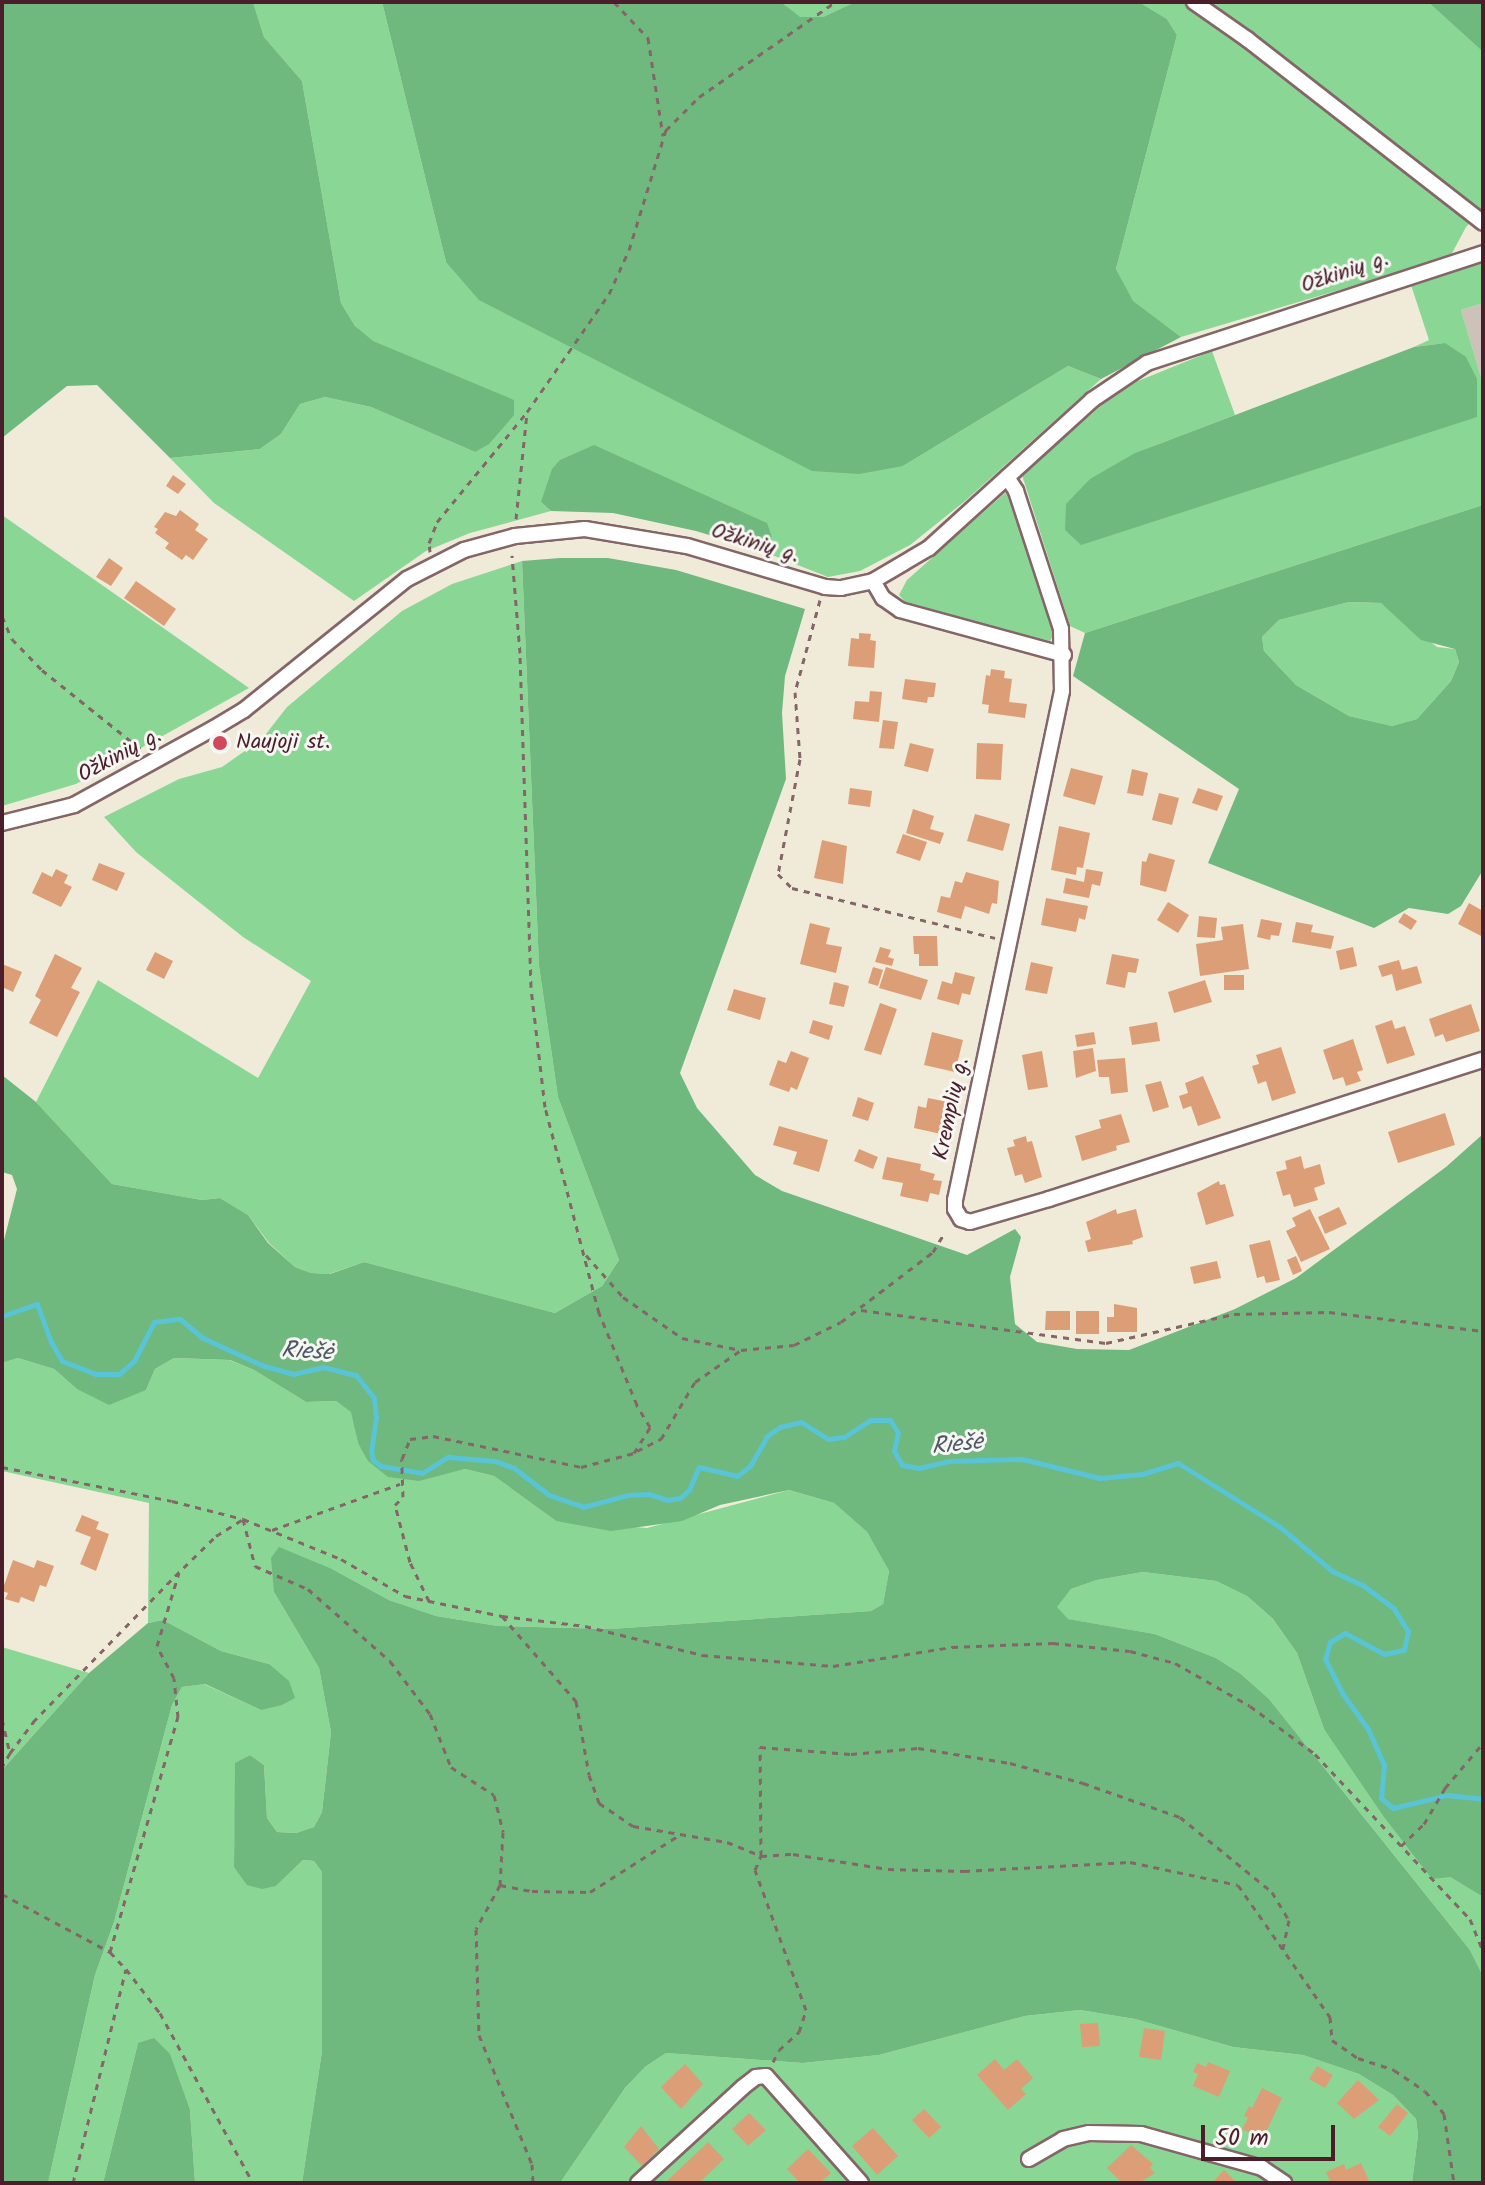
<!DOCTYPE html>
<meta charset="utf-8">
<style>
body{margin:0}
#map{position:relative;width:1485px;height:2185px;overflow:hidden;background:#efebd8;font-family:Kalam,sans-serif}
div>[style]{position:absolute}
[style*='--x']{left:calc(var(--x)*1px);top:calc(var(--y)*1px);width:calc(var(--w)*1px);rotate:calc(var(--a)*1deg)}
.industrial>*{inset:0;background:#ccc2b9}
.green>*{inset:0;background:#8ad795}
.forest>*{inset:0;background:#6fb87e}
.stream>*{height:5px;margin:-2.5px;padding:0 2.5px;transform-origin:2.5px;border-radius:2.5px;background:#59c4d5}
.building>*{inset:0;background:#dc9e76}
.path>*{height:3px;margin-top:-1.5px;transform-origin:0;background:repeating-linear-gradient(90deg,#846668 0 6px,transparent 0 12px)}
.roads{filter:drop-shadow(2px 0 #846668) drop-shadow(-2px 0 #846668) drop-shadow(0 2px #846668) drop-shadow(0 -2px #846668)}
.minor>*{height:14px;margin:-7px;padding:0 7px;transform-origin:7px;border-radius:7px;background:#fff}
.dots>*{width:22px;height:22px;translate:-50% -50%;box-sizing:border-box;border:4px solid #f6f6f2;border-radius:50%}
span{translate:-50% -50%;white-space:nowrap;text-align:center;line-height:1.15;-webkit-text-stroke:6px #f6f6f2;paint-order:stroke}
.street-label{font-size:22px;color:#4a1f2b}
.poi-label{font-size:22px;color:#4a1f2b}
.left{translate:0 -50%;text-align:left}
.water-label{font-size:24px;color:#4f5966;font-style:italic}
.frame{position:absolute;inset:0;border:4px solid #4a1f2b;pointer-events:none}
.scale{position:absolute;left:1201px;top:2125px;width:134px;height:36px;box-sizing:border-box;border:4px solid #4a1f2b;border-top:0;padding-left:10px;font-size:24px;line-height:28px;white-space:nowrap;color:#4a1f2b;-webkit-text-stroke:6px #f6f6f2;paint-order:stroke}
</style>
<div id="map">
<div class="industrial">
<i style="clip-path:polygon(1483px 303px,1483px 384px,1461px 310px)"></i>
</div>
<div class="green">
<i style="clip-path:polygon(253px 2px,382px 2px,446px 262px,903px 466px,1068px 366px,1101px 379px,965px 501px,910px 545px,860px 571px,828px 577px,762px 551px,772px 537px,766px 523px,541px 502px,551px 511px,470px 533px,426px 551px,354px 601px,214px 503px,170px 458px,260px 449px,281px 434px,300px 404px,325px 397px,371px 407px,475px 452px,355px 326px,341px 303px,302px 81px,264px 37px)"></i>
<i style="clip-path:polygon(781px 2px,855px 2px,823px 17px,799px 17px)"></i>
<i style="clip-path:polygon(1139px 2px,1428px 2px,1483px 52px,1483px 208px,1466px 227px,1450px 257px,1181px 337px,1132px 301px,1116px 269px,1177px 35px,1167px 19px)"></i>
<i style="clip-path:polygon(1483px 263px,1483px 303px,1461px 310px,1483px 384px,1483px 505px,1085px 633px,1070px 626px,1022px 475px,1112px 396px,1138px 381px,1212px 351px,1235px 415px,1135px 453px,1445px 343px,1414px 347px,1429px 340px,1411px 285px)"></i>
<i style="clip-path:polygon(1005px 493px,1013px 501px,1055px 633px,1050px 641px,911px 608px,899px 595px,907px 580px)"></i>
<i style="clip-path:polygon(2px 515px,249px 688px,76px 784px,2px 806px)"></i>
<i style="clip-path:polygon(522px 561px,539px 966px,558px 1097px,619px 1260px,602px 1286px,555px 1313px,364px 1262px,329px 1274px,311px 1273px,295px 1267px,269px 1243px,248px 1215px,220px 1198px,202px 1200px,112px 1184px,36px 1102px,98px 980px,258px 1078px,311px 981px,243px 937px,136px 852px,104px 817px,179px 779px,222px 767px,262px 739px,287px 707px,402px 611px,452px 584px)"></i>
<i style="clip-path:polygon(1349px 602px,1381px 603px,1437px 647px,1455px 649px,1459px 662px,1451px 681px,1417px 719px,1392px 726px,1349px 716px,1296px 685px,1264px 651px,1262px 637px,1279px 620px)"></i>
<i style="clip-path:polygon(18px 1358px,54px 1369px,77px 1389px,146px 1390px,155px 1369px,174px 1358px,229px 1360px,254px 1370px,306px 1402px,336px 1401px,352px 1412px,358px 1443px,419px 1480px,465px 1469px,494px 1476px,556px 1521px,647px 1528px,789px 1490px,834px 1503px,867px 1532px,889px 1571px,883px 1604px,871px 1611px,610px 1629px,498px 1626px,436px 1616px,389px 1600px,332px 1569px,274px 1592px,319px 1668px,331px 1732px,322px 1812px,314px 1827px,296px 1833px,277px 1832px,267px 1818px,264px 1765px,250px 1755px,236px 1763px,234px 1867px,276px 1886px,303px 1860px,314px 1861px,322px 1872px,322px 2051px,302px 2183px,195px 2183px,190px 2110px,138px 2043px,103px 2183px,48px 2183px,95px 1975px,114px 1922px,172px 1705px,182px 1687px,204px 1684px,261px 1710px,269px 1664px,221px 1651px,163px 1620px,148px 1623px,149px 1503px,2px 1471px,2px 1363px)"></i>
<i style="clip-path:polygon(1143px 1572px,1216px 1581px,1247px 1596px,1273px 1619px,1297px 1653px,1324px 1729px,1450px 1877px,1483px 1897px,1483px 1976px,1470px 1950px,1269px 1699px,1241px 1674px,1216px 1658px,1155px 1634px,1067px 1619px,1056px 1607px,1071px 1589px,1097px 1580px)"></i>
<i style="clip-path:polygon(2px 1647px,89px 1673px,2px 1770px)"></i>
<i style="clip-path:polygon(1080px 2010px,1135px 2019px,1233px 2047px,1303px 2055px,1359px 2074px,1393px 2095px,1416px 2119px,1418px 2135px,1412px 2183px,560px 2183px,625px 2088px,645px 2067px,666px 2053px,803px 2063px,879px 2055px,1025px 2016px)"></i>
</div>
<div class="forest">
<i style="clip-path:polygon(2px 2px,253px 2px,264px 37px,302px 81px,341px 303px,355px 326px,373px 341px,514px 400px,514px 415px,489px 444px,475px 452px,371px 407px,325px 397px,300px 404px,281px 434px,260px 449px,170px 458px,97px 385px,67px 386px,2px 438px)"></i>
<i style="clip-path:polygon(382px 2px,781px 2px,800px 17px,823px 17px,855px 2px,1139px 2px,1167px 19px,1177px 35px,1116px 269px,1133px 301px,1181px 337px,1101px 379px,1068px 366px,903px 466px,859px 474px,812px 471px,479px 300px,446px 262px)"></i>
<i style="clip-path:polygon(1428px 2px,1483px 2px,1483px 52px)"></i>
<i style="clip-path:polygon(1445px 343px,1466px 357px,1477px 379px,1477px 417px,1081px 545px,1065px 530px,1066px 504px,1090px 479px,1135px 453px,1414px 347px)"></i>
<i style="clip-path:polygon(594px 445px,767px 523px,772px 537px,762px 551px,696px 531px,613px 513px,551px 511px,541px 502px,552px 469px,560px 460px)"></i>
<i style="clip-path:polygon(evenodd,1483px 505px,1483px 870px,1461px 906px,1448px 914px,1409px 908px,1374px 928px,1208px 863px,1239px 789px,1073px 676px,1085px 633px,1483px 505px,1349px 602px,1381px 603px,1421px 640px,1455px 649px,1459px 662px,1451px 681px,1417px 719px,1392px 726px,1349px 716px,1296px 685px,1264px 651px,1262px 637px,1279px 620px,1349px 602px)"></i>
<i style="clip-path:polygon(560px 558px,608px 558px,676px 570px,805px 609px,785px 676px,782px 713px,786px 779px,680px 1073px,697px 1108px,755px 1175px,782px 1191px,967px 1255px,1015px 1229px,1021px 1237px,1010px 1277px,1015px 1324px,1037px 1342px,1077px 1349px,1129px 1350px,1235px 1309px,1296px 1278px,1446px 1167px,1483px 1134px,1483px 1897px,1450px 1877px,1432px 1879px,1384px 1817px,1324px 1729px,1297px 1653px,1273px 1619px,1247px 1596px,1216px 1581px,1143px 1572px,1097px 1580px,1071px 1589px,1057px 1607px,1068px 1619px,1155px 1634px,1216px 1658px,1241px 1674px,1269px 1699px,1470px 1950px,1483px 1976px,1483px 2183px,1412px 2183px,1418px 2135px,1416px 2119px,1393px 2095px,1359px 2074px,1303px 2055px,1233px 2047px,1135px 2019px,1080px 2010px,1025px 2016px,879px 2055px,803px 2063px,666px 2053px,645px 2067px,625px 2088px,560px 2183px,302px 2183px,322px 2051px,322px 1872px,314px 1861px,303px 1860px,276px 1886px,262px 1889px,247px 1885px,234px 1867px,235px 1763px,250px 1755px,264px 1765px,267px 1818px,277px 1832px,296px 1833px,314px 1827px,322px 1812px,331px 1732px,319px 1668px,274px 1592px,271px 1558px,279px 1547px,332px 1569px,389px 1600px,436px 1616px,498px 1626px,610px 1629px,871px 1611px,883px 1604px,889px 1571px,867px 1532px,834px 1503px,789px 1490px,720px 1505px,682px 1521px,611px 1531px,556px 1521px,494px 1476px,465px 1469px,419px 1481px,388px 1477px,368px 1461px,358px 1443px,351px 1412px,336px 1401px,306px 1402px,254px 1370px,230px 1360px,174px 1358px,155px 1369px,146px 1390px,109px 1405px,77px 1389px,54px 1369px,18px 1358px,2px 1363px,2px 1248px,17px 1189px,12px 1175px,2px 1172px,2px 1075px,36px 1102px,112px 1184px,202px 1200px,220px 1198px,248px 1215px,268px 1243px,295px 1267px,311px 1273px,330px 1274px,364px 1262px,555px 1313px,602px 1286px,619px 1260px,558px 1097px,539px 966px,522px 561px)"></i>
<i style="clip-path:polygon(163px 1620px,221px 1651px,269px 1664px,289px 1681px,295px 1698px,282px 1705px,261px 1710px,205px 1684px,182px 1687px,172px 1705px,114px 1922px,95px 1975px,48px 2183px,2px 2183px,2px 1770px,89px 1673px,148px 1623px)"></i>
<i style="clip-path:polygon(154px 2038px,170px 2054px,190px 2110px,195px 2183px,103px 2183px,138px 2043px)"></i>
</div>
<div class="stream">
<i style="--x:2;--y:1316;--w:37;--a:-19"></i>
<i style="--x:37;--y:1304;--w:40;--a:69.8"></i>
<i style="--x:51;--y:1342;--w:22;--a:60"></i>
<i style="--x:62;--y:1361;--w:36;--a:21"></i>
<i style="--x:96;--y:1374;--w:23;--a:0"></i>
<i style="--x:119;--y:1374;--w:20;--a:-41"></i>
<i style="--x:134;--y:1361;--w:44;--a:-62.9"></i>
<i style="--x:154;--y:1322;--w:26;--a:-7"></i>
<i style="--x:180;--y:1319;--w:30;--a:40"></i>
<i style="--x:203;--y:1338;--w:67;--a:24.7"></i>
<i style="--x:264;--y:1366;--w:30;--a:15"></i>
<i style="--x:293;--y:1374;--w:31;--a:-13"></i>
<i style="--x:323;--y:1367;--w:34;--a:14"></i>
<i style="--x:356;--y:1375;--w:29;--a:52"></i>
<i style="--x:374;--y:1398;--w:19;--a:84"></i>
<i style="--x:376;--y:1417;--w:34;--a:98"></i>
<i style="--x:371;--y:1451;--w:9;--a:77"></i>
<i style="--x:373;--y:1460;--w:10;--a:37"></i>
<i style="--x:381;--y:1466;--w:42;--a:9.7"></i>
<i style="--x:422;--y:1473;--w:31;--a:-32"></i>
<i style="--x:448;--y:1457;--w:47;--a:4.9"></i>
<i style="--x:495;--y:1461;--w:20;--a:20"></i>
<i style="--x:514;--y:1468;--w:44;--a:37.6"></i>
<i style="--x:549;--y:1495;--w:36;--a:19"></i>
<i style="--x:583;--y:1507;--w:47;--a:-14.9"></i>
<i style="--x:628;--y:1495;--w:21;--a:-3"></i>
<i style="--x:649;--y:1494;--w:19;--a:18"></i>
<i style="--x:667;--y:1500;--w:13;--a:-9"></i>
<i style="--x:680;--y:1498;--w:12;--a:-42"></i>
<i style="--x:689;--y:1490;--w:25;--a:-67"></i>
<i style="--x:699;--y:1467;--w:39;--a:13"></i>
<i style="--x:737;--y:1476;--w:16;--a:-38"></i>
<i style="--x:750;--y:1466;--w:34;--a:-60"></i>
<i style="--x:767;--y:1436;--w:16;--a:-35"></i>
<i style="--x:780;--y:1427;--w:22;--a:-13"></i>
<i style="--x:801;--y:1422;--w:32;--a:32"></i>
<i style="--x:828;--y:1439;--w:16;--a:-7"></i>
<i style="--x:844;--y:1437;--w:31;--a:-33"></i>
<i style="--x:870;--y:1420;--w:20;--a:0"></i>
<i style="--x:890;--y:1420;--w:15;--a:58"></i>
<i style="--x:898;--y:1433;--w:18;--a:103"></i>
<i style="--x:894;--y:1451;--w:16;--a:60"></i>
<i style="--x:902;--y:1465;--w:17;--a:10"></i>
<i style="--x:919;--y:1468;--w:31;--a:-13"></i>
<i style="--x:949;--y:1461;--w:73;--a:-1.6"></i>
<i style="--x:1022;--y:1459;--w:80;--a:13.7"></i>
<i style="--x:1100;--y:1478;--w:42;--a:-5.4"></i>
<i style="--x:1142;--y:1474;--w:38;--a:-17"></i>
<i style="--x:1178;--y:1463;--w:120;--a:32.1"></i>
<i style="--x:1280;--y:1527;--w:68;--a:40.2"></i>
<i style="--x:1332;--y:1571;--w:35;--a:25"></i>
<i style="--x:1364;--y:1586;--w:38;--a:37"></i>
<i style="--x:1394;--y:1609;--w:26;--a:58"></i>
<i style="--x:1408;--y:1631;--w:19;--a:102"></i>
<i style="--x:1404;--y:1650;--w:20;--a:169"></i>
<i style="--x:1384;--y:1654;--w:44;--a:-151.7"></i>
<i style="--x:1345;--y:1633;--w:17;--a:149"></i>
<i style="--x:1330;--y:1642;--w:18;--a:106"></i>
<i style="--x:1325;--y:1659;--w:38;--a:63"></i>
<i style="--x:1342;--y:1693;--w:44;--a:54.2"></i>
<i style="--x:1368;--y:1729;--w:39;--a:66"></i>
<i style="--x:1384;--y:1765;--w:33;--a:95"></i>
<i style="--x:1381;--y:1798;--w:16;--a:40"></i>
<i style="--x:1393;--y:1808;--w:56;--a:-13.5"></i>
<i style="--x:1447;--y:1795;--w:36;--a:6"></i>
</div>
<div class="building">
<i style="clip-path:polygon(173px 475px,186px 484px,178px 494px,166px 486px)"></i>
<i style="clip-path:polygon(180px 510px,199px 524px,195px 530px,208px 539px,193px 560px,186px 555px,182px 560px,165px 548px,169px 543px,155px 533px,158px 529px,154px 527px,165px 512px,176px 516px)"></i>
<i style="clip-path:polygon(109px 558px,123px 568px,111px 586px,96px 577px)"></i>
<i style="clip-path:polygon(136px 581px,176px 609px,164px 626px,124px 598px)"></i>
<i style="clip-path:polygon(859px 633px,871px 634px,870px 640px,876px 641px,874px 668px,848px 666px,851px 638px,859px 639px)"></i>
<i style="clip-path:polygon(991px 669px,1005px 671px,1004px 678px,1012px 679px,1009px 702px,1027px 704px,1025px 718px,988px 713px,989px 705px,982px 704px,986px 675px,990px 676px)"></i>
<i style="clip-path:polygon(905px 679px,936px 683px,934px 697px,928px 697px,927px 703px,902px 699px)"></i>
<i style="clip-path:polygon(870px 691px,882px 692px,879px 722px,853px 719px,855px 701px,869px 702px)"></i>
<i style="clip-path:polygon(883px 720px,898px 722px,894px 749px,879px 748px)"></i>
<i style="clip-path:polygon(910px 743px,934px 749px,928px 772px,904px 766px)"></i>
<i style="clip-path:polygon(977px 743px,1003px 744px,1001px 780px,976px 779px)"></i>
<i style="clip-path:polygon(1071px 768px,1103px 776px,1095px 805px,1063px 796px)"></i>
<i style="clip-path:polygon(1132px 769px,1148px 773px,1143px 796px,1127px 793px)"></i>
<i style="clip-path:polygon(850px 788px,872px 791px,870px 807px,848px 804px)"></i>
<i style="clip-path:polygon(1198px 788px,1223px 796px,1217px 811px,1192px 803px)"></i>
<i style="clip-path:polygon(1159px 793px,1179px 798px,1172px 825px,1152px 820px)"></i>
<i style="clip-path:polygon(913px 809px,934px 816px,930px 829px,944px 833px,940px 844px,906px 833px)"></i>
<i style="clip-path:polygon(975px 814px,1010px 824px,1003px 851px,967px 841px)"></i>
<i style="clip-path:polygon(1059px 826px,1090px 833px,1083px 868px,1077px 867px,1076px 875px,1051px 870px)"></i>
<i style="clip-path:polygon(903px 834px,927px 842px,920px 861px,896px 853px)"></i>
<i style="clip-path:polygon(822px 840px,847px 846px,843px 884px,814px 878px)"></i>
<i style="clip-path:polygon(1149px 853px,1175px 860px,1166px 892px,1140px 885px,1142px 861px,1146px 862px)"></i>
<i style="clip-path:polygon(99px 863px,125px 873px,117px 891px,92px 880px)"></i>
<i style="clip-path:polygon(56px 869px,68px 875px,64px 883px,72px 887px,61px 907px,32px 893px,42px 872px,52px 877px)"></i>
<i style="clip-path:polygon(1086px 869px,1103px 872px,1100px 886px,1092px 884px,1089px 898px,1063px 893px,1066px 878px,1084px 882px)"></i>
<i style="clip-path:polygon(966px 872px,999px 881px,997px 904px,992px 903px,989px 914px,965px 906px,961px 919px,937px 912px,941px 896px,950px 898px,955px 881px,962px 883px)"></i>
<i style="clip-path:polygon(1046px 898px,1088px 906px,1085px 920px,1079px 918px,1076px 932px,1041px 925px)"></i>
<i style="clip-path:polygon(1168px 902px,1189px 915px,1178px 933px,1157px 920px)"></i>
<i style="clip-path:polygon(1469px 903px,1483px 911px,1483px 937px,1458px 924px)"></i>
<i style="clip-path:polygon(1404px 913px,1417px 921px,1411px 930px,1398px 922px)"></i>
<i style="clip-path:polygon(1199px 916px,1217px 918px,1215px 938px,1197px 937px)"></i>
<i style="clip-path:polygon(1261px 919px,1282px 923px,1279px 936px,1271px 935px,1270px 940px,1257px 937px)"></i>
<i style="clip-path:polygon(1296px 922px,1313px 925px,1311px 932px,1334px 936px,1331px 949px,1292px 942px)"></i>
<i style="clip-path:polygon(810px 923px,830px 928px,826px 944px,842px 947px,836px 973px,800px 964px)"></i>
<i style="clip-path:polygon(1243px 924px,1249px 969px,1200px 976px,1196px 944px,1223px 940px,1221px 927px)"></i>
<i style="clip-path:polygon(913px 936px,937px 936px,938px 966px,919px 966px,919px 954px,914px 954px)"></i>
<i style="clip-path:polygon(880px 947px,891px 950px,888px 957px,894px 959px,892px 966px,875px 962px)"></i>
<i style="clip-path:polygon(1353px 947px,1357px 966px,1340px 970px,1336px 951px)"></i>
<i style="clip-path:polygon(155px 952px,173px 961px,164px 979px,146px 970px)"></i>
<i style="clip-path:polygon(55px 954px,82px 968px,71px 988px,80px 992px,57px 1037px,29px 1023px,41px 1000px,35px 996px)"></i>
<i style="clip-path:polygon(1112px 954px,1139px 959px,1136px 973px,1128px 972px,1125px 988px,1106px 984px)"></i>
<i style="clip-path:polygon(1399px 960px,1402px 970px,1417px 966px,1422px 983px,1396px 991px,1392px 974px,1382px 977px,1378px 966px)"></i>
<i style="clip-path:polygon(1031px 962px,1053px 967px,1047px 994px,1025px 990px)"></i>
<i style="clip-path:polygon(2px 964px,22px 972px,13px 992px,2px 987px)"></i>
<i style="clip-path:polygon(873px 967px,883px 970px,878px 986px,868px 983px)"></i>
<i style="clip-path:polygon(886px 967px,928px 980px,921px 1000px,879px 988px)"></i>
<i style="clip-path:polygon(955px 972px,975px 977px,970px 995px,962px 993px,959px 1005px,937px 999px,942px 981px,952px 984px)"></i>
<i style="clip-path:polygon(1224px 975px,1244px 975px,1244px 990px,1224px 990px)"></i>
<i style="clip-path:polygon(1205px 980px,1212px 1002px,1174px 1013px,1168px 992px)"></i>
<i style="clip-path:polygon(834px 982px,849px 986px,844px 1007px,829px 1004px)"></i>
<i style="clip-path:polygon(734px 989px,766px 998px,760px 1020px,727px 1010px)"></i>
<i style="clip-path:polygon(880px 1003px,897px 1009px,881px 1055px,864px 1050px)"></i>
<i style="clip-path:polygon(1471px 1004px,1480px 1031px,1446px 1042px,1443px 1034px,1435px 1037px,1429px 1019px)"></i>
<i style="clip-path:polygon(813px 1020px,833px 1026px,829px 1040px,809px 1033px)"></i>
<i style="clip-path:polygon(1392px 1020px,1395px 1029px,1405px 1026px,1415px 1055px,1387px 1064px,1375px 1026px)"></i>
<i style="clip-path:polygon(1157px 1022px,1160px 1041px,1132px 1045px,1129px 1027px)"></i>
<i style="clip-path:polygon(932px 1032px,963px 1040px,955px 1072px,924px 1065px)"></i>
<i style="clip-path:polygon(1094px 1032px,1096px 1044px,1077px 1047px,1075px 1035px)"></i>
<i style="clip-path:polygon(1353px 1039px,1363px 1070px,1357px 1072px,1361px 1081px,1346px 1086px,1343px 1077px,1333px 1080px,1323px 1050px)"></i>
<i style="clip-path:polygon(1281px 1047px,1296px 1093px,1272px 1101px,1266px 1081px,1258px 1084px,1252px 1066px,1259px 1064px,1256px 1055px)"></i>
<i style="clip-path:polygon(1093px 1048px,1096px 1071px,1076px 1078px,1073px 1051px)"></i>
<i style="clip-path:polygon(791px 1051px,809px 1058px,797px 1090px,791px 1087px,789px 1092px,769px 1085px,778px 1060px,786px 1063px)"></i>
<i style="clip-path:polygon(1042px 1051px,1048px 1087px,1028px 1090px,1022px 1055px)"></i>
<i style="clip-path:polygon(1125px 1058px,1128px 1092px,1111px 1094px,1109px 1077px,1099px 1077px,1097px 1060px)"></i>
<i style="clip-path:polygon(1203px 1076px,1221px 1118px,1198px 1126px,1191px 1106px,1183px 1109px,1179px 1096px,1188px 1093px,1185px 1083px)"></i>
<i style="clip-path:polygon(1161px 1081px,1169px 1107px,1153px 1112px,1145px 1085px)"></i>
<i style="clip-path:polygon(858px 1097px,874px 1103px,868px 1121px,852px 1116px)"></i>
<i style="clip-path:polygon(928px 1098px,948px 1102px,941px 1134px,914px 1128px,918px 1106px,926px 1108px)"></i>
<i style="clip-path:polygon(1445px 1113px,1455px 1145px,1398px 1163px,1388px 1132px)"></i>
<i style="clip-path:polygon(1121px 1114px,1130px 1142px,1116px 1146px,1117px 1150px,1082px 1161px,1075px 1136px,1101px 1128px,1099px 1120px)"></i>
<i style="clip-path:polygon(779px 1126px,828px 1140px,819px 1172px,793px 1164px,797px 1152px,773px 1145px)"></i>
<i style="clip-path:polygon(1026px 1136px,1027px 1142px,1032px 1141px,1042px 1177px,1025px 1183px,1022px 1174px,1015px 1176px,1007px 1148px,1015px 1146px,1013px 1140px)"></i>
<i style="clip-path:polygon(859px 1149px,878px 1157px,873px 1169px,854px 1161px)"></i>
<i style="clip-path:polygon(1301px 1156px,1304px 1169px,1320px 1164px,1325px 1184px,1314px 1188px,1318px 1200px,1294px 1207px,1290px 1194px,1283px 1196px,1276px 1172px,1287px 1169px,1285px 1161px)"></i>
<i style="clip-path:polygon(887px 1157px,921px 1164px,920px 1170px,935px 1174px,933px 1180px,942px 1181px,939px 1195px,930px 1193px,928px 1202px,900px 1196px,903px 1183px,882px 1179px)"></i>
<i style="clip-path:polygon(1219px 1181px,1220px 1185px,1225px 1184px,1234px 1216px,1206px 1225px,1197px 1193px)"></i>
<i style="clip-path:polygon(1339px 1207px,1347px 1224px,1325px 1234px,1318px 1217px)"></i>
<i style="clip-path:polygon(1116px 1209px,1117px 1214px,1136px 1209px,1143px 1237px,1132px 1241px,1133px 1244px,1088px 1252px,1085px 1241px,1091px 1239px,1086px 1222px)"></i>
<i style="clip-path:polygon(1310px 1209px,1330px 1249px,1301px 1262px,1286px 1231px,1296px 1226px,1292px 1218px)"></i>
<i style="clip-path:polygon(1270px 1240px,1280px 1280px,1266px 1283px,1264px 1276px,1257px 1278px,1249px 1245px)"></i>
<i style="clip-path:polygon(1296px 1256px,1302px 1271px,1293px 1275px,1287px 1260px)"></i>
<i style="clip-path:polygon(1217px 1261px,1221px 1278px,1194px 1284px,1190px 1267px)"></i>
<i style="clip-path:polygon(1114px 1304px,1137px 1308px,1137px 1332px,1107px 1332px,1107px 1317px,1114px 1317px)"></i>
<i style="clip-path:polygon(1046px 1311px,1070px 1311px,1070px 1330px,1045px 1330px)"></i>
<i style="clip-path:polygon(1076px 1311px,1099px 1311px,1099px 1334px,1076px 1334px)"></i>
<i style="clip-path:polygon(82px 1515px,99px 1522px,96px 1529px,109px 1534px,96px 1571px,80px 1564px,91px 1537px,75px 1531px)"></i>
<i style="clip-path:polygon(13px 1560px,34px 1568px,37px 1560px,54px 1566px,46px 1587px,40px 1585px,34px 1602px,21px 1597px,19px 1603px,5px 1599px,8px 1593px,2px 1591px)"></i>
<i style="clip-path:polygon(1098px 2023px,1100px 2046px,1082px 2047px,1080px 2024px)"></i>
<i style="clip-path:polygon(1144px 2028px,1165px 2031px,1161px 2060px,1139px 2057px)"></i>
<i style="clip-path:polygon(995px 2059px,1004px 2070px,1017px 2059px,1033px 2078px,1021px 2089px,1026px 2094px,1008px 2110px,977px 2075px)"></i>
<i style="clip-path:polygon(1208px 2062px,1230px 2071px,1219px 2097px,1193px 2086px,1198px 2074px,1193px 2072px,1197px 2063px,1206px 2067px)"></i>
<i style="clip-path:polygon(685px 2064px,703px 2084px,681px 2109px,661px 2087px)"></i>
<i style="clip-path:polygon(1317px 2066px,1333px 2075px,1325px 2088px,1309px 2079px)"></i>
<i style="clip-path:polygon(1358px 2080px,1379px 2100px,1354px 2119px,1337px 2103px)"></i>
<i style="clip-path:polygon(1262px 2088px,1282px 2098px,1263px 2139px,1242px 2129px,1248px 2118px,1244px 2116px,1249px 2106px,1252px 2108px)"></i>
<i style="clip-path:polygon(1397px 2104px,1408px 2113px,1390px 2136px,1378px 2127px)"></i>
<i style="clip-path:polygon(924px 2109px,941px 2127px,929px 2138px,912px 2120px)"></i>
<i style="clip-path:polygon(749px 2113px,766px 2130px,748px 2146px,732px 2129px)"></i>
<i style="clip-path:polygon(641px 2126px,659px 2149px,642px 2166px,624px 2147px)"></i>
<i style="clip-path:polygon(873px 2128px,898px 2156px,877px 2175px,852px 2146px)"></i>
<i style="clip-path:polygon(708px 2142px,724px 2159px,699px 2183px,669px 2183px,667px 2181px)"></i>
<i style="clip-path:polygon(1131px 2145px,1153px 2164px,1150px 2168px,1155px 2173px,1139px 2183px,1122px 2183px,1107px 2168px)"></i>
<i style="clip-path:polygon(808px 2149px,831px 2173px,820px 2183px,800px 2183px,787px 2169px)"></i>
<i style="clip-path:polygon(1361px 2163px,1370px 2183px,1331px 2183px,1326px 2172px,1344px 2164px,1346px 2170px)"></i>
<i style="clip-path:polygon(1224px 2170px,1237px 2183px,1212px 2183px)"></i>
</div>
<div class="path">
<i style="--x:614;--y:2;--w:50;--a:46.6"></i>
<i style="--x:648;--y:38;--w:99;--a:81.3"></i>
<i style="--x:516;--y:519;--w:108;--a:-84.1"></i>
<i style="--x:430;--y:552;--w:9;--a:-96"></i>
<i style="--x:429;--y:543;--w:22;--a:-69"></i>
<i style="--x:437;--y:522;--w:142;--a:-50.7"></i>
<i style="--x:527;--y:412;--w:144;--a:-55.2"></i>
<i style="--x:609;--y:294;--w:48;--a:-65.6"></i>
<i style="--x:629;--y:250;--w:126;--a:-72.9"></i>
<i style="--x:666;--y:130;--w:47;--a:-45"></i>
<i style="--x:699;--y:97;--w:166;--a:-34.9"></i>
<i style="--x:820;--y:600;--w:95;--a:105.2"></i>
<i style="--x:795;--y:692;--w:67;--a:85.7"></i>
<i style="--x:800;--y:759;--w:117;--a:100.8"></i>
<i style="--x:778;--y:874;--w:20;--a:45"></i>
<i style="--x:792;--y:888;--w:209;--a:13.8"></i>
<i style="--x:2;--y:616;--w:25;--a:67"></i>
<i style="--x:12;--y:639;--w:43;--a:45.9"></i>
<i style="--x:42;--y:670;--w:128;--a:38.7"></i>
<i style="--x:586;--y:1255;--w:56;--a:48.6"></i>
<i style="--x:623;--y:1297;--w:72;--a:34.8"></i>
<i style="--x:682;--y:1338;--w:60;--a:11.5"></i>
<i style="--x:861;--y:1310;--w:247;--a:7.7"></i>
<i style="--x:1106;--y:1343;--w:131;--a:-12.8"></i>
<i style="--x:1234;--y:1314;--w:95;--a:-1.2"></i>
<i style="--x:1329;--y:1312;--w:155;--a:7"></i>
<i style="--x:637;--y:1451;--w:27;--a:-27"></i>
<i style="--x:661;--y:1439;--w:66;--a:-59.2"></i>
<i style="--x:695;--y:1382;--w:56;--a:-34.8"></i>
<i style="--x:741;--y:1350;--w:53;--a:-5.4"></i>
<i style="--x:794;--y:1345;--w:52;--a:-26.1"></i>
<i style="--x:841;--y:1322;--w:116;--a:-37.3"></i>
<i style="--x:933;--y:1252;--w:23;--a:-59"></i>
<i style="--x:2;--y:1467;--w:173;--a:11.3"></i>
<i style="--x:172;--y:1501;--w:73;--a:14.2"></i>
<i style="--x:243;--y:1519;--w:106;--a:22.2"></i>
<i style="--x:341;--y:1559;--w:74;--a:30"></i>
<i style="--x:405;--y:1596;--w:99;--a:11.7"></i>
<i style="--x:502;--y:1616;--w:84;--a:6.9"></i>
<i style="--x:585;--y:1626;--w:121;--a:13.9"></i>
<i style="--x:702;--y:1655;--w:131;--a:4.8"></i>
<i style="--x:833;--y:1666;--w:121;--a:-9.1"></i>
<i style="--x:952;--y:1647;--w:101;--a:-2.3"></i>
<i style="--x:1053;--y:1643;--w:77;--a:5.9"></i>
<i style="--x:1130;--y:1651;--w:47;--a:14.9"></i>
<i style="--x:1175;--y:1663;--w:86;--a:29.8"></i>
<i style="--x:1250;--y:1706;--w:81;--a:36.4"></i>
<i style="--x:1315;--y:1754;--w:226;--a:46.8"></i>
<i style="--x:1470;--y:1919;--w:35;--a:68"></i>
<i style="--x:243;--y:1519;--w:49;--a:75.7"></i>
<i style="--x:255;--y:1566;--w:58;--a:23.5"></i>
<i style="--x:308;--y:1589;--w:109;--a:41.3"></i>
<i style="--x:390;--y:1661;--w:66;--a:53"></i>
<i style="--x:430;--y:1714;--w:57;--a:68.4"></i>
<i style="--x:451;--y:1767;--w:51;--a:33.1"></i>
<i style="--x:494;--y:1795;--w:38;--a:76"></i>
<i style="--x:503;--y:1832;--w:53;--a:93.2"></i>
<i style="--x:500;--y:1885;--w:50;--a:118.6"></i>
<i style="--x:476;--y:1929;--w:106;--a:88.4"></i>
<i style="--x:479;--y:2035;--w:139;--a:67.7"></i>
<i style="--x:532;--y:2164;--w:19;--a:87"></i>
<i style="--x:272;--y:1530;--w:136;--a:-19.8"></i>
<i style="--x:429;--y:1601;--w:43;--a:-116"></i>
<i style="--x:410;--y:1562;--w:59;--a:-104.7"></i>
<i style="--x:395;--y:1505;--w:11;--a:-45"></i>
<i style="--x:403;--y:1497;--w:38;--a:-92"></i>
<i style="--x:402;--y:1459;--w:22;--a:-68"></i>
<i style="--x:410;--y:1439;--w:23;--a:-7"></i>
<i style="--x:433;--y:1436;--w:151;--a:11.8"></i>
<i style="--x:581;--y:1467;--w:55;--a:-14.8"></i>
<i style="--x:634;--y:1453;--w:31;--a:-58"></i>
<i style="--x:650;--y:1427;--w:26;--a:-121"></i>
<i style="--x:637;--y:1405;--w:100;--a:-112.4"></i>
<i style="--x:599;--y:1313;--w:213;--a:-104.7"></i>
<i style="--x:545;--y:1107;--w:121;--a:-96.7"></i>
<i style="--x:531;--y:987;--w:334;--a:-91.9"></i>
<i style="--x:520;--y:653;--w:98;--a:-94.7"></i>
<i style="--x:502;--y:1616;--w:113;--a:49"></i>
<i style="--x:576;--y:1701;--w:75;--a:80"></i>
<i style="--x:589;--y:1775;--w:30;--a:70"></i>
<i style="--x:599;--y:1803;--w:41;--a:34.1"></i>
<i style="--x:633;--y:1826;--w:95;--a:9.7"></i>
<i style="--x:727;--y:1842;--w:37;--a:22"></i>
<i style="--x:761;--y:1856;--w:32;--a:-4"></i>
<i style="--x:793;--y:1854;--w:96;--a:9"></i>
<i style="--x:888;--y:1869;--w:76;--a:1.5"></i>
<i style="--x:964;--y:1871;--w:166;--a:-3.1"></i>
<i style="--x:1130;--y:1862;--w:110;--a:12"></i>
<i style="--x:1238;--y:1885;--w:161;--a:55.1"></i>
<i style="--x:1330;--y:2017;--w:23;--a:85"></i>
<i style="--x:1332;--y:2040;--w:32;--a:35"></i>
<i style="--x:1358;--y:2058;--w:38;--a:18"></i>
<i style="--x:1394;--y:2070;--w:37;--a:34"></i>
<i style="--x:1425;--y:2091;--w:30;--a:50"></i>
<i style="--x:1444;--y:2114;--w:70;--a:81.8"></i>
<i style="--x:2;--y:1719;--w:35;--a:77"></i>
<i style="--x:10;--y:1753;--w:16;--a:120"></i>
<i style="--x:10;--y:1753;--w:39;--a:-53"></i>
<i style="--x:33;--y:1722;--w:204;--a:-45.8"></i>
<i style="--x:175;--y:1576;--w:57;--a:-44.3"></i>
<i style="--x:216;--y:1536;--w:32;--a:-32"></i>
<i style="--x:1401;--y:1846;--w:32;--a:-44"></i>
<i style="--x:1424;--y:1824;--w:42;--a:-59.7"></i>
<i style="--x:1445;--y:1788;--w:59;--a:-49.8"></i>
<i style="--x:500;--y:1885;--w:33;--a:11"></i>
<i style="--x:532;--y:1891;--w:58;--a:1"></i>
<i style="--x:590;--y:1892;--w:106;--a:-32.6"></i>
<i style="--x:2;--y:1894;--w:123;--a:28.2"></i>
<i style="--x:110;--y:1952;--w:23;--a:47"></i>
<i style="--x:126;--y:1969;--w:56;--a:52.3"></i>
<i style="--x:160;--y:2013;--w:194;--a:61.3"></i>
<i style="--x:110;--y:1952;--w:245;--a:-73.9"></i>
<i style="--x:178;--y:1717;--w:39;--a:-96"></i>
<i style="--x:174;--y:1678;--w:36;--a:-118"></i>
<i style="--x:157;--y:1646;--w:77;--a:-73.4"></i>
<i style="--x:773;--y:2062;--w:13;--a:-63"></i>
<i style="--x:779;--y:2050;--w:27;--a:-42"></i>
<i style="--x:799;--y:2032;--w:23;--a:-72"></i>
<i style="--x:806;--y:2010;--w:149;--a:-110"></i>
<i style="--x:755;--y:1870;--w:15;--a:-67"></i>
<i style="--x:761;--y:1856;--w:109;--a:-90.5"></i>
<i style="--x:760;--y:1747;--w:91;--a:4.4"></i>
<i style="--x:851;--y:1754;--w:67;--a:-5.1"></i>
<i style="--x:918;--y:1748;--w:93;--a:9.3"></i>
<i style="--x:1010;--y:1763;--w:76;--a:15.3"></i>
<i style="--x:1083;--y:1783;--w:103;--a:19.3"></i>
<i style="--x:1180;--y:1817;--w:119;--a:39.2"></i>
<i style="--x:1272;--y:1892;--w:33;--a:59"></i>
<i style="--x:1289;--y:1920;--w:30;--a:102"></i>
<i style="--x:73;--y:2183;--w:220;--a:-76.1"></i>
</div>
<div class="roads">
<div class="minor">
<i style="--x:1194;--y:2;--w:65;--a:34.9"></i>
<i style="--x:1247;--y:39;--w:299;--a:37.9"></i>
<i style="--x:1007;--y:477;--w:17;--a:57"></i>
<i style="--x:1016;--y:491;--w:145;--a:71.9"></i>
<i style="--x:1061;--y:629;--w:62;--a:89.1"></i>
<i style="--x:1062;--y:691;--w:520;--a:101.87"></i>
<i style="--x:955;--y:1200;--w:9;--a:90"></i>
<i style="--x:955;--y:1209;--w:12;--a:59"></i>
<i style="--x:961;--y:1219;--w:9;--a:18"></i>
<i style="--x:970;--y:1222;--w:82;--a:-16.2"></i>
<i style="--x:1049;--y:1199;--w:456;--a:-17.8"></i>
<i style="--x:873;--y:581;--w:20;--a:60"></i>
<i style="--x:883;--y:598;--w:21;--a:35"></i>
<i style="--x:900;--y:610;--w:170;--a:15.3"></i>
<i style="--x:2;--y:823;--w:74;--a:-14"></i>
<i style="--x:74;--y:805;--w:160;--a:-28.8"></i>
<i style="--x:214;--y:728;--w:35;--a:-31"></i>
<i style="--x:244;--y:710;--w:209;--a:-38.8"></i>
<i style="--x:407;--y:579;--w:64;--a:-27"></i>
<i style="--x:464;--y:550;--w:53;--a:-15.4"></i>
<i style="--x:515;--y:536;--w:70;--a:-5.7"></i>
<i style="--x:585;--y:529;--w:103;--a:9.5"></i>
<i style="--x:687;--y:546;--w:144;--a:16.5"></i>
<i style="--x:825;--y:587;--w:16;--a:4"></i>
<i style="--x:841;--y:588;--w:33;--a:-12"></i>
<i style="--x:873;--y:581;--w:65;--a:-30.5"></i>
<i style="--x:929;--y:548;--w:220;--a:-42.2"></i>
<i style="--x:1092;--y:400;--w:66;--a:-33.9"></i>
<i style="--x:1147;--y:363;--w:354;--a:-18.1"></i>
<i style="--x:1029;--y:2159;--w:39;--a:-30"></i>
<i style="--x:1063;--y:2139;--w:27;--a:-13"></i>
<i style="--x:1089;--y:2133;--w:52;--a:1.1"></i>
<i style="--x:1141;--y:2134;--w:126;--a:15.7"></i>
<i style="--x:1262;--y:2168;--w:27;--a:34"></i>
<i style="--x:638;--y:2183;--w:142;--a:-42.4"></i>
<i style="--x:743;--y:2087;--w:16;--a:-38"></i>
<i style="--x:756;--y:2077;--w:10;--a:-6"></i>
<i style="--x:766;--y:2076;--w:143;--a:48.4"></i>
</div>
</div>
<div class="dots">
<i style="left:220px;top:743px;background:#d1495b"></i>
</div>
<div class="street-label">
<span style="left:1345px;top:273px;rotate:-18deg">Ožkinių g.</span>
<span style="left:755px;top:544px;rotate:17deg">Ožkinių g.</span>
<span style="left:120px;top:756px;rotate:-28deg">Ožkinių g.</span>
<span style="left:952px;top:1109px;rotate:-78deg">Kremplių g.</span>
</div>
<div class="poi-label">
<span class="left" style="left:236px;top:743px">Naujoji st.</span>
</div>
<div class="water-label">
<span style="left:307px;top:1352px;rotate:3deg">Riešė</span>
<span style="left:957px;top:1445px;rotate:-6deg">Riešė</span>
</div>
<div class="frame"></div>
<div class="scale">50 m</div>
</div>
